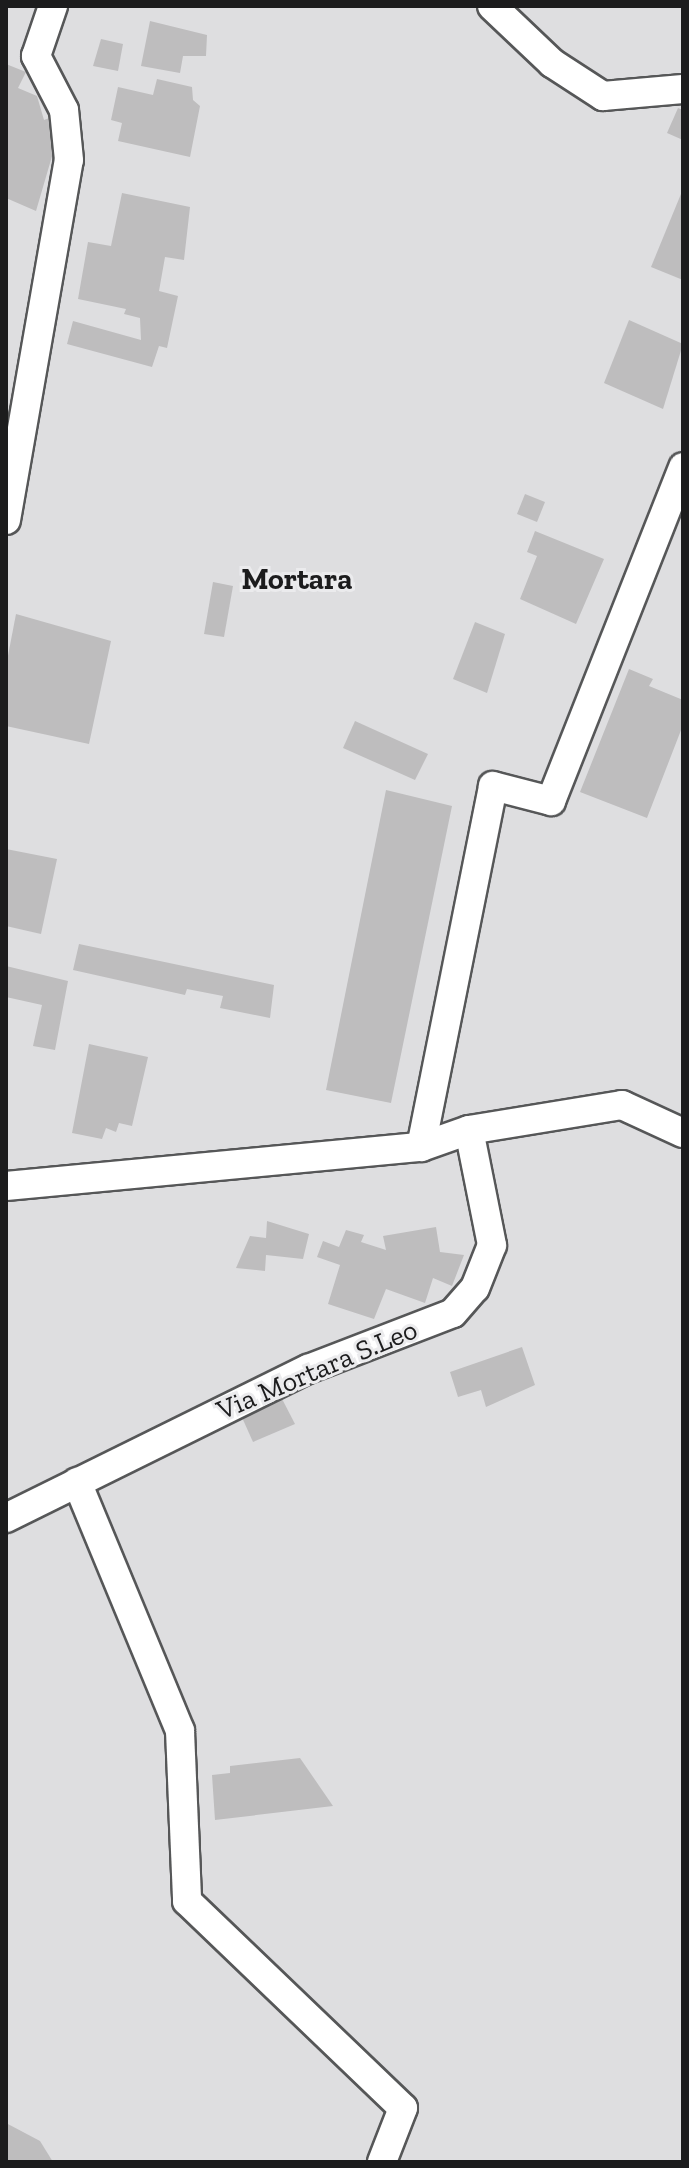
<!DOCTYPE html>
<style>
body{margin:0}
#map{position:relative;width:689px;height:2168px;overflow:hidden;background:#dedee0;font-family:"Zilla Slab",serif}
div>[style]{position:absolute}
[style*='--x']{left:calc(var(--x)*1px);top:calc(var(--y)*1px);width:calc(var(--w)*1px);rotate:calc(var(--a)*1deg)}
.building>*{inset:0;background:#bebdbe}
.roads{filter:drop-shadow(2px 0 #565758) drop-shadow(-2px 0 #565758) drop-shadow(0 2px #565758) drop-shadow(0 -2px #565758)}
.minor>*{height:28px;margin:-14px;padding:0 14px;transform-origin:14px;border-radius:14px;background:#fff}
span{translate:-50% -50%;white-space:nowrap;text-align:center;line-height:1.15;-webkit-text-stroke:6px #ebebed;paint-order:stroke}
.street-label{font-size:28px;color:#1c1c1d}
.neighbourhood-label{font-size:30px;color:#1c1c1d;font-weight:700}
.frame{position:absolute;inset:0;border:8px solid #1c1c1d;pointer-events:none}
</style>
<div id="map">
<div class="building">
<i style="clip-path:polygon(150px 21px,207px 35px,206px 56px,183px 56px,180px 73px,141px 66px)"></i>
<i style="clip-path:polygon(101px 39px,123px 44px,118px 71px,93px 66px)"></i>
<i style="clip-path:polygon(6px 64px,26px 72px,18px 88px,37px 96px,44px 120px,52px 117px,55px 146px,36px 211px,6px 198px)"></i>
<i style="clip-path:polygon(157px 79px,192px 87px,193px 100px,200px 106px,190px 157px,118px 141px,122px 123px,111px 120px,118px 87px,153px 95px)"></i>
<i style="clip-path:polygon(678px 108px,683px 110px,683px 140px,667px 133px)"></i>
<i style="clip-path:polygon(683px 189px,683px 280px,651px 267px)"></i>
<i style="clip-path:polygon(122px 193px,190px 207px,184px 260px,165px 257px,159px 291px,178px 296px,167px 348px,159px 346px,152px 367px,67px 344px,73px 321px,141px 340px,140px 318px,124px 314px,126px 309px,78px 299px,88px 242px,111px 246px)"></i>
<i style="clip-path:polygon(629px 320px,683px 344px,663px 409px,604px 383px)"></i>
<i style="clip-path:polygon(525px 494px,545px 502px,537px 522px,517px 514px)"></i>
<i style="clip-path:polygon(535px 531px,604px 559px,576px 624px,520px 599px,537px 556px,527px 552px)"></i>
<i style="clip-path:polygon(213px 582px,233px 586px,224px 637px,204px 634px)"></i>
<i style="clip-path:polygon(16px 614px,111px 641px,89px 744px,6px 726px,6px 666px)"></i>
<i style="clip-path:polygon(475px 622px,505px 634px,487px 693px,453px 679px)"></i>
<i style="clip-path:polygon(629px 669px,653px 679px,649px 686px,683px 700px,683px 725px,647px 818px,580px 792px)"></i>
<i style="clip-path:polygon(355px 721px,428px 754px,415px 780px,343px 748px)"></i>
<i style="clip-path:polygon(386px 790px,452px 806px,391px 1103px,326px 1090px)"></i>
<i style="clip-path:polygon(6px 849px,57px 859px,41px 934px,6px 926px)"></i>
<i style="clip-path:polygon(79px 944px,274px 985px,270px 1018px,220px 1008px,223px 996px,187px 989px,185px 995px,73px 970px)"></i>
<i style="clip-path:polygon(6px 966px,68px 981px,55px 1050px,33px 1046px,42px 1005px,6px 997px)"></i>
<i style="clip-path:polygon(89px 1044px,148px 1057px,132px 1126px,119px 1123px,116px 1132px,106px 1128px,102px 1139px,72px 1133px)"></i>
<i style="clip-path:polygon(267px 1221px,309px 1234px,303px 1259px,266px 1255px,265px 1271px,236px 1268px,250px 1236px,266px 1238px)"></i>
<i style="clip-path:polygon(436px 1227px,440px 1252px,464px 1255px,452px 1286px,433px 1278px,425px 1303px,386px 1289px,374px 1319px,328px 1304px,340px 1265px,317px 1257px,323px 1241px,339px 1247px,346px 1230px,364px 1235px,361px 1242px,386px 1250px,383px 1236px)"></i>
<i style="clip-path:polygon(522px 1347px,535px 1385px,486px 1407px,481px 1390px,458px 1397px,450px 1372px)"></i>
<i style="clip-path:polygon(280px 1395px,295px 1424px,253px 1442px,240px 1413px)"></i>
<i style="clip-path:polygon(300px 1758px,333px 1806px,215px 1820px,212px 1775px,230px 1773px,230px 1766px)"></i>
<i style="clip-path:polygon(6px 2123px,40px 2141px,53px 2162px,6px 2162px)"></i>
</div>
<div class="roads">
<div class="minor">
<i style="--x:492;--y:6;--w:83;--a:43.5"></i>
<i style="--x:552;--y:63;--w:61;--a:32.9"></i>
<i style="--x:603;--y:96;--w:80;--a:-5"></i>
<i style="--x:6;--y:520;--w:365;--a:-80.1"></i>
<i style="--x:69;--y:160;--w:50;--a:-95.7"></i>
<i style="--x:64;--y:110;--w:61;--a:-117.4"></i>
<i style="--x:36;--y:56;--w:53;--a:-71.2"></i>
<i style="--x:421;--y:1147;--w:368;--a:-78.7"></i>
<i style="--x:493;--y:786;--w:60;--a:14.5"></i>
<i style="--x:551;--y:801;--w:359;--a:-68.4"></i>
<i style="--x:6;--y:1186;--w:417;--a:-5.4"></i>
<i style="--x:421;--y:1147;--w:51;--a:-19.5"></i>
<i style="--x:469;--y:1130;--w:155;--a:-9.3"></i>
<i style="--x:622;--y:1105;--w:67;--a:24.7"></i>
<i style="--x:77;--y:1482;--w:269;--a:67.5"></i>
<i style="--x:180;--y:1731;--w:170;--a:87.6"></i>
<i style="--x:187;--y:1901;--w:299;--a:43.8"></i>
<i style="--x:403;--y:2108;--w:58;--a:111.3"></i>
<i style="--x:6;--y:1518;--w:337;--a:-26.3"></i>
<i style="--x:308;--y:1369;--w:155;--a:-21.1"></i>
<i style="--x:453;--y:1313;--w:33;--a:-49"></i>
<i style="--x:475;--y:1288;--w:46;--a:-68.4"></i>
<i style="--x:492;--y:1245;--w:117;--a:-101.3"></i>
</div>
</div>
<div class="street-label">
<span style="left:317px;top:1370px;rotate:-23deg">Via Mortara S.Leo</span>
</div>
<div class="neighbourhood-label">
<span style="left:297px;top:579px">Mortara</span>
</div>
<div class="frame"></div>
</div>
